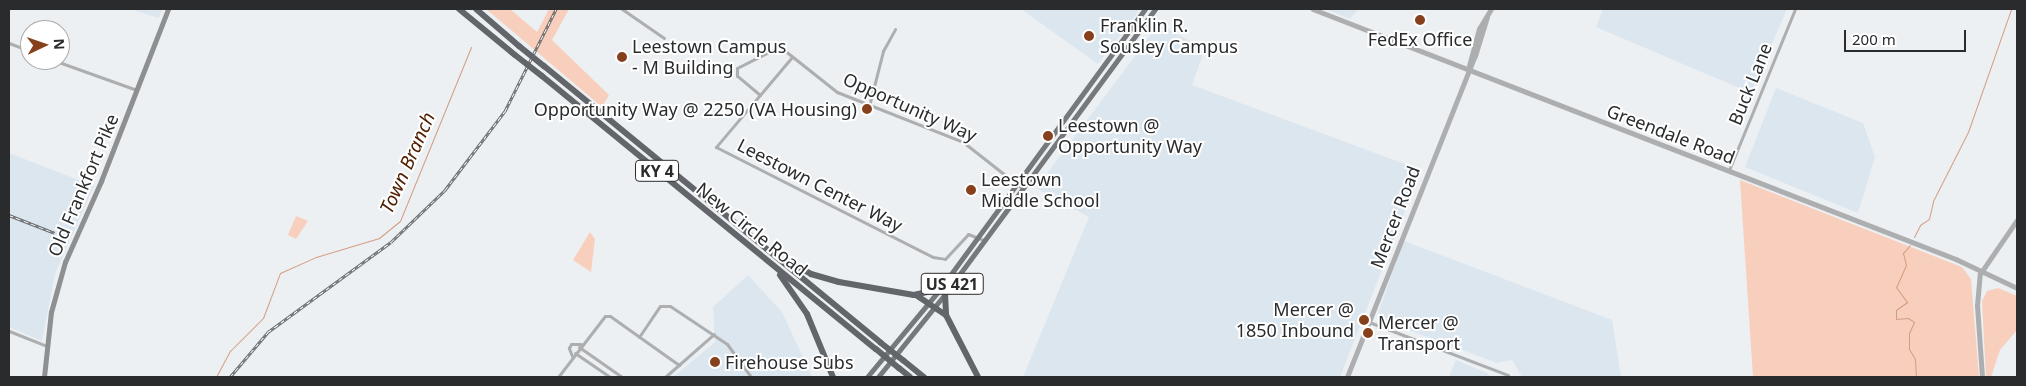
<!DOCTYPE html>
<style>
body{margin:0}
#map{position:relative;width:2026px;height:386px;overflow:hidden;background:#ecf0f3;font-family:"Noto Sans",sans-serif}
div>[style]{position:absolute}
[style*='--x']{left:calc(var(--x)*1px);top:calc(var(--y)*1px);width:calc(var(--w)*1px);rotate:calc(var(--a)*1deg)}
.built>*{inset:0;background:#dce6ef}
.green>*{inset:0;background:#f8cfbc}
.stream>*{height:1px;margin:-0.5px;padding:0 0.5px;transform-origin:0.5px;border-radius:0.5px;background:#d39d83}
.minor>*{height:3px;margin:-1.5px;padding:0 1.5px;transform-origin:1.5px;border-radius:1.5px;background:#adaeb0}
.tertiary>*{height:4.5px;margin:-2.25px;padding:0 2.25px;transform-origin:2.25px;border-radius:2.25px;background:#adaeb0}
.secondary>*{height:5px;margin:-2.5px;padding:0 2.5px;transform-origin:2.5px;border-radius:2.5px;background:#8d8f91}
.primary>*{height:5px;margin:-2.5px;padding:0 2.5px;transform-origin:2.5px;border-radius:2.5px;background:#76797b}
.motorway>*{height:6px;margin:-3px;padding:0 3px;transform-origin:3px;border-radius:3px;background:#626569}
.rail>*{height:3px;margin-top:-1.5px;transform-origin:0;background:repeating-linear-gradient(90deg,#fff 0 4px,#686a6c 0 8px);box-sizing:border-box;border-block:1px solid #686a6c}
.motorway-bridge>*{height:6px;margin:-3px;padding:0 3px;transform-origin:3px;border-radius:3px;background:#626569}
.dots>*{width:14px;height:14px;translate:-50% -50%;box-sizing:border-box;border:2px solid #fff;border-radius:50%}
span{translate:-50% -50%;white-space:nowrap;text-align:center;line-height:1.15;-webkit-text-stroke:4px #fff;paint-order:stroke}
.shield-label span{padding:1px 4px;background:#fff;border:1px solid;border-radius:4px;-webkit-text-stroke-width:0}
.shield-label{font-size:16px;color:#2a2b2d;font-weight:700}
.poi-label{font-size:18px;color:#2a2b2d}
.left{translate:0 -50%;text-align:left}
.right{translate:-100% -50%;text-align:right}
.street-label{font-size:18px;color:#2a2b2d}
.water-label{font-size:19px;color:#512003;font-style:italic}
.frame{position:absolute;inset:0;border:10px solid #2a2b2d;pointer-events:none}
.north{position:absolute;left:20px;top:20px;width:50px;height:50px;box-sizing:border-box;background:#fff;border:1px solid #aaaaab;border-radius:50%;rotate:87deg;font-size:14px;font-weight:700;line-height:20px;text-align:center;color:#2a2b2d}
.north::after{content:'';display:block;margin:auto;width:18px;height:22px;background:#86401b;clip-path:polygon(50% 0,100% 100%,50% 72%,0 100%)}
.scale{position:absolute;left:1844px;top:30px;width:122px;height:22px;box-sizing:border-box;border:2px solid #2a2b2d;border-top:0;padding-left:6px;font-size:15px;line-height:18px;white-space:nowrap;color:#2a2b2d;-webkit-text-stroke:4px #fff;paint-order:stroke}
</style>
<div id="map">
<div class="built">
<i style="clip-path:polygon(130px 9px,162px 9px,159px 18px)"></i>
<i style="clip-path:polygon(1021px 9px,1140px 9px,1098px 64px)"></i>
<i style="clip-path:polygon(1326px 9px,1358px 9px,1350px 19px)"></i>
<i style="clip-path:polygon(1603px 9px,1787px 9px,1751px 93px,1596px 27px)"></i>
<i style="clip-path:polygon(1159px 24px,1205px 49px,1192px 85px,1421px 170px,1340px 377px,1023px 377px,1089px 217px,1036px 188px)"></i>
<i style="clip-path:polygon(1776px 88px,1863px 123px,1875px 157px,1858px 213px,1745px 167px)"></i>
<i style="clip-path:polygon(9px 153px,94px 186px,55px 274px,42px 341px,9px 327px)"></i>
<i style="clip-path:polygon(1404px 241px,1612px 320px,1621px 377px,1522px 377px,1512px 360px,1497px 363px,1379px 319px,1378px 313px)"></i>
<i style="clip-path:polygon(748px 275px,782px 312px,812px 377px,673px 377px,715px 342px,713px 307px)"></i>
<i style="clip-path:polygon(1456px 360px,1487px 373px,1491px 377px,1449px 377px)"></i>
</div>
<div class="green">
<i style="clip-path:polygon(486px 9px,510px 9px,537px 32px,549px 9px,569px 9px,552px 40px,609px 95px,602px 107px)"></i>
<i style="clip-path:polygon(1740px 180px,1962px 267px,1971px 279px,1979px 377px,1753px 377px)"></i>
<i style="clip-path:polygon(296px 216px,308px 221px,296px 239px,288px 235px)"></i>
<i style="clip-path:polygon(590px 232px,595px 239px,591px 272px,573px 260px)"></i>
<i style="clip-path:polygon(1998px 288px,2017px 296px,2017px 330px,2000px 350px,1991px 377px,1986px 377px,1982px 301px,1987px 291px)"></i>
</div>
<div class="stream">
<i style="--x:1914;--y:237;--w:13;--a:-63"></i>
<i style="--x:1920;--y:225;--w:11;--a:-34"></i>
<i style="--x:1929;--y:219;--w:18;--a:-77"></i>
<i style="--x:1933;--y:201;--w:77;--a:-63.1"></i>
<i style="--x:1968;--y:132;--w:130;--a:-70.7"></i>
<i style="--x:1910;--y:245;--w:11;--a:131"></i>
<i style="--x:1903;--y:253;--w:12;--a:76"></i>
<i style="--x:1906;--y:265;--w:24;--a:114"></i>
<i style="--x:1896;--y:287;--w:19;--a:54"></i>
<i style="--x:1907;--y:302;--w:14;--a:144"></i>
<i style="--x:1896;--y:310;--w:9;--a:90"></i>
<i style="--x:1896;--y:319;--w:12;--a:-5"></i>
<i style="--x:1908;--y:318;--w:7;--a:34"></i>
<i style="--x:1914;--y:322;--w:12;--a:114"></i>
<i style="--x:1909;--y:333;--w:16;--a:90"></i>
<i style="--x:1909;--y:349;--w:12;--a:59"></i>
<i style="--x:1915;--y:359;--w:17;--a:87"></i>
<i style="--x:216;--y:377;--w:30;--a:-62"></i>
<i style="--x:230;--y:351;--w:47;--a:-45"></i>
<i style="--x:263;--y:318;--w:48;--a:-69.3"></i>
<i style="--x:280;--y:273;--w:39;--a:-24"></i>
<i style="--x:316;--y:257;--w:66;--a:-16.8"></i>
<i style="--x:379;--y:238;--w:27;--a:-39"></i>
<i style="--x:400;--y:221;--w:188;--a:-67.8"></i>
</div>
<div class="minor">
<i style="--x:622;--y:9;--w:51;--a:34.6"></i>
<i style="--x:9;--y:43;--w:22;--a:21"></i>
<i style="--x:792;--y:57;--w:118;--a:130.2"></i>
<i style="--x:716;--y:147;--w:243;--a:26.9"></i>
<i style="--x:933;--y:257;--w:12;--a:9"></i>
<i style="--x:945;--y:259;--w:34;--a:-47"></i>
<i style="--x:968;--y:234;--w:17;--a:21"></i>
<i style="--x:53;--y:60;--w:89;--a:19.7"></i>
<i style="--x:760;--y:95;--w:30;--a:-140"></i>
<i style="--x:737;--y:76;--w:8;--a:-90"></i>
<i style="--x:737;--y:68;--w:39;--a:-27"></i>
<i style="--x:772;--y:50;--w:12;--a:0"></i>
<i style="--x:784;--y:50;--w:68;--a:38.4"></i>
<i style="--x:837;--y:92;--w:136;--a:21.6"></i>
<i style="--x:963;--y:142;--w:76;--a:38.1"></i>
<i style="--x:869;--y:106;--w:57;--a:-75.7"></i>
<i style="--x:883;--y:51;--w:25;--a:-61"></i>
<i style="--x:1729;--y:170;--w:174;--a:-67.7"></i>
<i style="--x:1369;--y:322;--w:149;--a:20.9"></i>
<i style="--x:9;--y:331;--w:41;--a:21.5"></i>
<i style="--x:639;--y:337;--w:37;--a:-56"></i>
<i style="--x:660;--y:306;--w:10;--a:0"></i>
<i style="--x:670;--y:306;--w:69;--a:33.7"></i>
<i style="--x:727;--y:344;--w:41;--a:54"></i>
<i style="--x:579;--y:347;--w:52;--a:34.9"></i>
<i style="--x:575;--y:353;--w:42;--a:34.4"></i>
<i style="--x:572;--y:356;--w:9;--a:-111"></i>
<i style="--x:569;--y:348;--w:4;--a:-63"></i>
<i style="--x:571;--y:344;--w:10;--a:0"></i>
<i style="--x:558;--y:377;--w:77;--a:-52.4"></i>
<i style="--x:605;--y:316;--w:5;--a:0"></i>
<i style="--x:610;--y:316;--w:85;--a:35.4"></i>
<i style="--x:665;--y:377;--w:65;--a:-41.3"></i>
</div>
<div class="tertiary">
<i style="--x:1313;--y:9;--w:690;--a:21.25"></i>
<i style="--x:1956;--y:259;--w:68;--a:25.4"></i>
<i style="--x:1469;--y:66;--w:38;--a:-75"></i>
<i style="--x:1479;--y:29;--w:23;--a:-59"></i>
<i style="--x:1347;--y:377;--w:346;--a:-68.3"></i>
<i style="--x:1475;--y:56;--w:41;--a:-72.9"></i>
<i style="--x:1982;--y:377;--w:71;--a:-94"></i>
<i style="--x:1977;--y:306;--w:32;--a:-85"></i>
<i style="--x:1980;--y:274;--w:65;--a:-55.6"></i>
</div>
<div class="secondary">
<i style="--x:44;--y:377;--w:65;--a:-83.9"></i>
<i style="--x:51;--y:312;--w:52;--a:-74.4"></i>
<i style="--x:65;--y:262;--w:89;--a:-66"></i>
<i style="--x:101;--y:181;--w:185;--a:-68.7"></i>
</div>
<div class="primary">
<i style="--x:867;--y:377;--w:114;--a:-50.3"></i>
<i style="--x:940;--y:289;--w:347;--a:-53.8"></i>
<i style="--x:878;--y:377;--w:107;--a:-51.1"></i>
<i style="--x:945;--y:294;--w:354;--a:-53.6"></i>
</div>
<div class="motorway">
<i style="--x:459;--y:9;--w:72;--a:39.4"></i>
<i style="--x:476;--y:9;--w:57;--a:40.7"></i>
<i style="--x:544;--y:66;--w:436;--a:39.4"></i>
<i style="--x:542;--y:76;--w:431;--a:39.3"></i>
<i style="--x:786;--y:260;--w:29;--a:29"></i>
<i style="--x:811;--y:274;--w:29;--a:16"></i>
<i style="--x:839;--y:282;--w:76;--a:9.8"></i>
<i style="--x:914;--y:295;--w:27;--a:-13"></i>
<i style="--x:780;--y:275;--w:47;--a:55.3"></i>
<i style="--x:807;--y:314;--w:68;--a:67.6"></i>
<i style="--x:945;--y:294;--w:21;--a:87"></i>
<i style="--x:946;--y:315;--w:70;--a:62.7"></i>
<i style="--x:916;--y:295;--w:36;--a:34"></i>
<i style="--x:904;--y:361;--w:26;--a:39"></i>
<i style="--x:899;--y:368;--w:14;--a:39"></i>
</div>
<div class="rail">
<i style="--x:9;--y:215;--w:49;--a:21.4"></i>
<i style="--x:230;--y:377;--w:59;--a:-49.8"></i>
<i style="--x:268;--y:332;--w:152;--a:-36.2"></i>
<i style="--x:391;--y:242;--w:75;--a:-43.9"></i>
<i style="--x:445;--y:190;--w:99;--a:-52.8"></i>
<i style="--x:505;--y:111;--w:114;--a:-63.4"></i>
</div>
<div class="motorway-bridge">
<i style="--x:519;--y:46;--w:32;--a:39"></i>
<i style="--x:515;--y:55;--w:34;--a:38"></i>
<i style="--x:881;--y:343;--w:29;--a:38"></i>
<i style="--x:876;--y:349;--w:30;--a:40"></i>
</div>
<div class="dots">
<i style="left:1420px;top:20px;background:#86401b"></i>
<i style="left:1089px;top:36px;background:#86401b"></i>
<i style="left:622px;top:57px;background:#86401b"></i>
<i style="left:867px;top:109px;background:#86401b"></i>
<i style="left:1048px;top:136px;background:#86401b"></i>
<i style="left:971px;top:190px;background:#86401b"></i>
<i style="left:1364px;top:320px;background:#86401b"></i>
<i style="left:1368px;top:333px;background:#86401b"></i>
<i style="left:715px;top:362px;background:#86401b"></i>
</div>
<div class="shield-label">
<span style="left:657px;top:171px">KY 4</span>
<span style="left:952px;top:284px">US 421</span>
</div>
<div class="poi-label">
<span class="left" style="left:1100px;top:36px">Franklin R.<br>Sousley Campus</span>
<span style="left:1420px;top:39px">FedEx Office</span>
<span class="left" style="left:632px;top:57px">Leestown Campus<br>- M Building</span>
<span class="right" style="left:857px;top:109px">Opportunity Way @ 2250 (VA Housing)</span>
<span class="left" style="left:1058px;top:136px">Leestown @<br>Opportunity Way</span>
<span class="left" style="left:981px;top:190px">Leestown<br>Middle School</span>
<span class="right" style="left:1354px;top:320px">Mercer @<br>1850 Inbound</span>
<span class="left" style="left:1378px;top:333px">Mercer @<br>Transport</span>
<span class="left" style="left:725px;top:362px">Firehouse Subs</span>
</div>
<div class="street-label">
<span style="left:1750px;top:84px;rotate:-68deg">Buck Lane</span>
<span style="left:910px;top:107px;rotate:24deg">Opportunity Way</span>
<span style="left:1671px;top:134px;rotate:21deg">Greendale Road</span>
<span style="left:83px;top:185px;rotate:-67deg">Old Frankfort Pike</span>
<span style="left:820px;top:185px;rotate:27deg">Leestown Center Way</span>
<span style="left:1395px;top:217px;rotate:-69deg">Mercer Road</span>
<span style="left:752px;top:229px;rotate:39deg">New Circle Road</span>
</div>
<div class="water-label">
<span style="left:408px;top:163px;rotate:-66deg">Town Branch</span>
</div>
<div class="frame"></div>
<div class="north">N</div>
<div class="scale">200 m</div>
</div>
